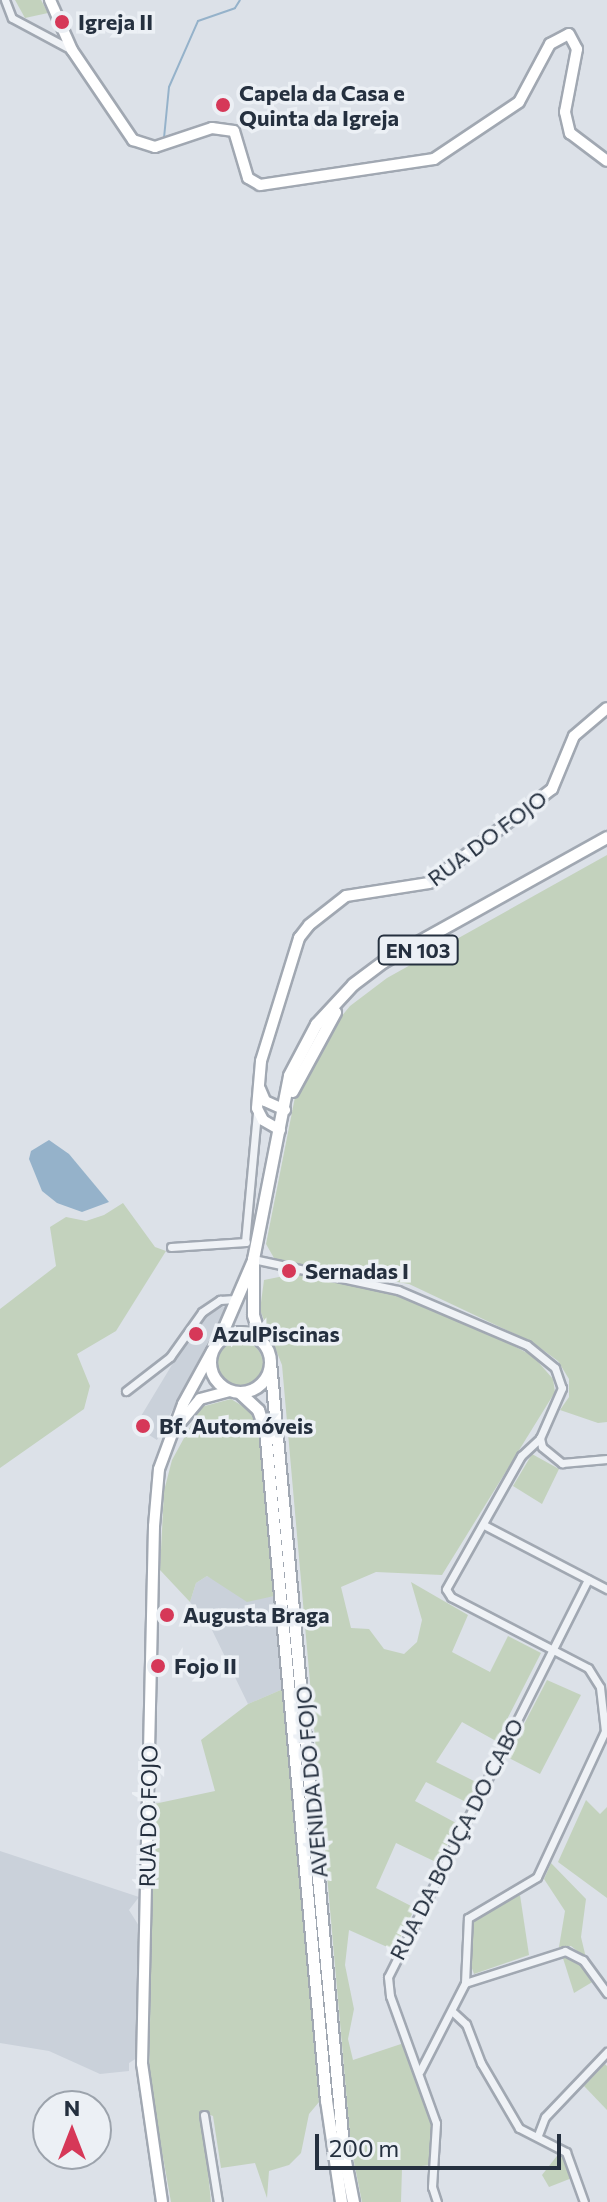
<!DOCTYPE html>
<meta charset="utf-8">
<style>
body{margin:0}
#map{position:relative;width:607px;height:2202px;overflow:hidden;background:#dce1e8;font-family:Commissioner,sans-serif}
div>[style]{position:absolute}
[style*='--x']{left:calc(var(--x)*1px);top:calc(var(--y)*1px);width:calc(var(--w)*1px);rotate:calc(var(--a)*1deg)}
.built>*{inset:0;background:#cad1da}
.green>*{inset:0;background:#c3d2bd}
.round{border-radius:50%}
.water>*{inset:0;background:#95b2ca}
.stream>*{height:2px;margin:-1px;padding:0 1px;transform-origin:1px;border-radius:1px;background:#95b2ca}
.roads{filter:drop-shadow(2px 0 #a1a8b2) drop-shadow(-2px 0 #a1a8b2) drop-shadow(0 2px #a1a8b2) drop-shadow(0 -2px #a1a8b2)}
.street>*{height:7px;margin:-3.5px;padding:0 3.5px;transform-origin:3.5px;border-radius:3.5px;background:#eff2f6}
.secondary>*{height:10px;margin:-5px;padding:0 5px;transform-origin:5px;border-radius:5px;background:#fff}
.primary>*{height:11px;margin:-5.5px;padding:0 5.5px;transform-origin:5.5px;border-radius:5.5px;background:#fff}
.primary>.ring{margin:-5.5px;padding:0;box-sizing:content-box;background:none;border:11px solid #fff;border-radius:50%}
.dots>*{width:22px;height:22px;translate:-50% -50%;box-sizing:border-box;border:4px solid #ecf0f5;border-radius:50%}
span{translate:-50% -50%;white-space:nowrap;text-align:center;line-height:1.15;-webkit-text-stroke:7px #ecf0f5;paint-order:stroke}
.shield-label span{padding:2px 6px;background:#ecf0f5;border:2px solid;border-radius:6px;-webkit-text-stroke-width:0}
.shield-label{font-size:20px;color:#25303f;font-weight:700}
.poi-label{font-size:22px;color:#25303f;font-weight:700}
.left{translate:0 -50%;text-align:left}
.street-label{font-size:22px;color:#25303f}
.north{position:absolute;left:32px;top:2090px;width:80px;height:80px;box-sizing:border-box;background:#ecf0f5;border:2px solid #9ca3ac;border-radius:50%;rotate:0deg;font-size:22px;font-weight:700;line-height:32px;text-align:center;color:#25303f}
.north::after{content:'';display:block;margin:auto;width:28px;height:36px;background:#d63858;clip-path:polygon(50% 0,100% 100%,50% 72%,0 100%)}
.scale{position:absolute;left:315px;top:2134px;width:246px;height:36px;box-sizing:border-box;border:4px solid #25303f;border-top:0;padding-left:10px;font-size:24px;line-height:28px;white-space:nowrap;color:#25303f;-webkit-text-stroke:6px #ecf0f5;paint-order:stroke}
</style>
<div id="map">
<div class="built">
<i style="clip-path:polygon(228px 1304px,178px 1399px,157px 1440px,135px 1426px,199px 1320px)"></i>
<i style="clip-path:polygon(207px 1576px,252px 1598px,274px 1596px,283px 1689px,248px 1704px,212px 1630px,190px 1602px,196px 1583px)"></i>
<i style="clip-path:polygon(0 1851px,139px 1897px,129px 1910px,139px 1926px,137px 2058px,129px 2063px,129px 2071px,100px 2074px,49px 2051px,0 2043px)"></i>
</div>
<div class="green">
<i style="clip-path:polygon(15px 0,41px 0,48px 13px,25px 18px)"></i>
<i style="clip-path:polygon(607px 855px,607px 1422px,598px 1423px,560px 1410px,569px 1397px,569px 1379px,558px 1361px,532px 1342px,409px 1284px,285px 1262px,274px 1258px,266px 1244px,295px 1097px,327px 1034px,350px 1006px,387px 978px)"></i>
<i style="clip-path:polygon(123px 1203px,155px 1247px,166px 1251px,116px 1331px,77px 1354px,90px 1386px,84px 1409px,0 1468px,0 1309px,56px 1266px,50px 1227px,66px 1217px,86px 1221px,104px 1215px)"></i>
<i style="clip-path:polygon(294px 1274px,362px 1285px,453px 1314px,533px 1356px,553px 1379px,555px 1392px,442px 1575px,376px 1572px,341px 1587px,351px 1628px,369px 1629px,384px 1649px,404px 1654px,417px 1642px,422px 1620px,411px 1582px,468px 1615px,452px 1652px,490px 1672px,508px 1636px,541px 1653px,496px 1741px,462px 1722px,436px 1762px,478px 1783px,468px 1803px,426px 1782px,415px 1801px,458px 1824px,438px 1863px,396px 1843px,376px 1888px,415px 1908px,394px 1950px,349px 1930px,345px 1965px,354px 2009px,348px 2039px,353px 2060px,404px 2043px,434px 2130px,431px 2165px,402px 2168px,401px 2202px,362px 2202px,351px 2147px,282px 1365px,260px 1310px,264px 1280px)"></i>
<i class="round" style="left:217px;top:1341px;width:46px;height:46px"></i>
<i style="clip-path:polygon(231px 1399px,249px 1410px,259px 1430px,274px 1596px,247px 1602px,207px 1576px,196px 1583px,190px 1602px,160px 1570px,164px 1491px,172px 1460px,201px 1407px)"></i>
<i style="clip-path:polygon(532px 1454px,559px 1469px,542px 1504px,513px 1486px)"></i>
<i style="clip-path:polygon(547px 1680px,581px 1695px,540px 1774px,507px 1757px)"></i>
<i style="clip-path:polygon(283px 1689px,319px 2102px,309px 2114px,301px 2153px,289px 2165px,269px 2171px,267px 2198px,255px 2163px,221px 2168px,213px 2116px,202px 2112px,211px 2202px,171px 2202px,149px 2079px,154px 1804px,215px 1791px,201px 1740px,248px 1704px)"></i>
<i style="clip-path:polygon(586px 1800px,600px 1814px,607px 1807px,607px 1898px,558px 1862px)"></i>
<i style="clip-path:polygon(551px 1863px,586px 1899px,581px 1937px,586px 1958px,571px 1946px,559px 1947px,565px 1911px,544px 1879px)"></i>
<i style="clip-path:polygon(520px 1895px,529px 1955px,474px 1974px,469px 1960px,473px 1917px)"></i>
<i style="clip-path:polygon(562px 1955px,577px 1960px,594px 1981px,574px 1993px)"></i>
<i style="clip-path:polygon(605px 2064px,607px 2066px,607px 2110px,584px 2086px)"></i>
<i style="clip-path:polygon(560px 2152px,572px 2178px,549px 2187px,542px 2175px)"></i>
</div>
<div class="water">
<i style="clip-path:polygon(49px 1140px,69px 1154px,109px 1202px,82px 1212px,57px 1203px,42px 1191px,29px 1159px,31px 1151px)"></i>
</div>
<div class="stream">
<i style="--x:164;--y:138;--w:51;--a:-84.4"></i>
<i style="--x:169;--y:87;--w:72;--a:-66.3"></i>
<i style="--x:198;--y:21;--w:39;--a:-19"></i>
<i style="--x:235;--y:8;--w:9;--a:-58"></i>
</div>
<div class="roads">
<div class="street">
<i style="--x:5;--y:0;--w:19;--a:69"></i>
<i style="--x:12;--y:18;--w:66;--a:28.1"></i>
<i style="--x:245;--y:1242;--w:130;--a:-84.7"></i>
<i style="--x:171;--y:1247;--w:75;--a:-3.8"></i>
<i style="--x:253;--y:1259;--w:148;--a:12.1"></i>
<i style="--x:398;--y:1290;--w:140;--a:23.1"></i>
<i style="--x:527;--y:1345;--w:36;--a:39"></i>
<i style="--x:555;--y:1368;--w:21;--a:71"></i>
<i style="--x:562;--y:1388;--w:55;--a:113.7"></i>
<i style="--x:540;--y:1438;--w:9;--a:77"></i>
<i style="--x:542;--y:1447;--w:26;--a:39"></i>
<i style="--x:562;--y:1463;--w:45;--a:-5.1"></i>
<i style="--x:126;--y:1391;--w:56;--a:-37.7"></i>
<i style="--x:170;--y:1357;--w:55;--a:-54.6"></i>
<i style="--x:202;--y:1312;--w:22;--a:-34"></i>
<i style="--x:220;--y:1300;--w:15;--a:-4"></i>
<i style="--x:484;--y:1525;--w:139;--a:27.5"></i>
<i style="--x:465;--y:1983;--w:105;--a:-17.7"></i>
<i style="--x:565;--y:1951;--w:20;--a:27"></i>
<i style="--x:583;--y:1960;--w:41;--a:54"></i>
<i style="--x:454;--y:2013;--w:16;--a:43"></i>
<i style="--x:466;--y:2024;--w:42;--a:69"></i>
<i style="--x:481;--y:2063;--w:75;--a:59.7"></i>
<i style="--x:519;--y:2128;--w:53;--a:27.1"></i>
<i style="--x:566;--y:2152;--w:53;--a:70.2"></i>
<i style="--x:420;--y:2071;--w:99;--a:-62.9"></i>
<i style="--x:465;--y:1983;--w:65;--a:-87.4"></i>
<i style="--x:468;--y:1918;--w:80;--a:-30.7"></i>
<i style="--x:537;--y:1877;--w:161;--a:-65"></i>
<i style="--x:605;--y:1731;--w:44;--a:-96.5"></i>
<i style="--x:600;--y:1687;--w:22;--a:-122"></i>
<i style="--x:588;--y:1668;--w:154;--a:-152.6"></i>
<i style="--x:451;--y:1597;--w:9;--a:-122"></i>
<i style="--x:446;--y:1589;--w:153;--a:-60.6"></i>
<i style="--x:521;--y:1456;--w:26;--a:-43"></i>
<i style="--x:204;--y:2115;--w:88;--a:80.9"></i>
<i style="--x:538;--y:2135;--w:19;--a:-69"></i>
<i style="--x:545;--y:2117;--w:90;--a:-46.4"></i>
<i style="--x:437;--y:2202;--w:16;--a:-108"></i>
<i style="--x:432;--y:2187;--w:64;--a:-86.4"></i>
<i style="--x:436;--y:2123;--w:135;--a:-109.9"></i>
<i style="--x:390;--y:1996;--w:19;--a:-96"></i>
<i style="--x:388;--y:1977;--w:445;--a:-63.3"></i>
</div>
<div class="secondary">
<i style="--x:50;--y:0;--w:55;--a:66.3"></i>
<i style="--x:72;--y:50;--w:109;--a:55.9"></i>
<i style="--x:133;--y:140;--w:23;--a:18"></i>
<i style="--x:155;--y:147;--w:60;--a:-18.4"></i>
<i style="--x:212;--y:128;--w:22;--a:8"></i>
<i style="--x:234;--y:131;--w:49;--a:73.4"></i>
<i style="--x:248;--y:178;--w:14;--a:30"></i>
<i style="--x:260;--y:185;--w:176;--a:-8.5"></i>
<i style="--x:434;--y:159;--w:102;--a:-33.8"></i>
<i style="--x:519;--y:102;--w:66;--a:-61.9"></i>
<i style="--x:550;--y:44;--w:21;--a:-28"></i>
<i style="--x:569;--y:34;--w:17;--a:62"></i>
<i style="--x:577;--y:49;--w:64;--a:100.8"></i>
<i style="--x:565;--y:112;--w:22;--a:77"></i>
<i style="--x:570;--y:133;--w:46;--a:37.1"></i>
<i style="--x:260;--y:1089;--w:13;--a:67"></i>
<i style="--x:265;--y:1101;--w:22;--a:24"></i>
<i style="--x:280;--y:1130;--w:20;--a:-150"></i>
<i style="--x:263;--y:1120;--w:13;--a:-117"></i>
<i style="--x:257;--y:1108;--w:47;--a:-85.1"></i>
<i style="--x:261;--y:1061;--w:129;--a:-72.8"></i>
<i style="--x:299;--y:938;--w:16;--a:-52"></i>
<i style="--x:309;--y:925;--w:47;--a:-38.1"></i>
<i style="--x:346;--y:896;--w:84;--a:-8.9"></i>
<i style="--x:429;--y:883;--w:155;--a:-37.4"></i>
<i style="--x:552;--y:789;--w:57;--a:-67.5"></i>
<i style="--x:574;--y:736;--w:43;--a:-40.3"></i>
<i style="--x:180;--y:1423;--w:31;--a:-50"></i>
<i style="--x:200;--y:1399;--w:30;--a:-15"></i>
<i style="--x:162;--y:2202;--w:139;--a:-98.2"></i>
<i style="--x:142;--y:2064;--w:538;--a:-88.72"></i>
<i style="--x:154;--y:1526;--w:57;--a:-85"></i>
<i style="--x:159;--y:1469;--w:69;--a:-69.7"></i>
<i style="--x:183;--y:1404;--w:60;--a:-61.3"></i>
</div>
<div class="primary">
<i style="--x:292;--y:1091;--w:90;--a:-61.4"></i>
<i class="ring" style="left:210px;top:1332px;width:49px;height:49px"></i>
<i style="--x:219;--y:1339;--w:86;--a:-66.7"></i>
<i style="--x:261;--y:1341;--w:28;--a:-107"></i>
<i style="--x:253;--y:1314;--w:55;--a:-90"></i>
<i style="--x:253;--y:1259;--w:187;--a:-78.9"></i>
<i style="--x:289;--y:1075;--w:58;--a:-62.1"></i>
<i style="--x:316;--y:1024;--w:54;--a:-47.2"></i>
<i style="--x:353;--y:984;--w:39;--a:-37"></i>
<i style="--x:384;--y:961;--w:255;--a:-29.1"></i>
<i style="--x:270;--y:1362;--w:797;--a:84.68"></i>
<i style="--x:344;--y:2156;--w:47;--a:78.9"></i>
<i style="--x:240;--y:1393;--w:25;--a:43"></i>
<i style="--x:258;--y:1410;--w:20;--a:70"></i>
<i style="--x:265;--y:1429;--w:674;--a:84.81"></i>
<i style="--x:326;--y:2100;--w:103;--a:81.6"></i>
</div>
</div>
<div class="dots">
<i style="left:62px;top:22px;background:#d63858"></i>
<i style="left:223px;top:105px;background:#d63858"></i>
<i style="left:289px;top:1271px;background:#d63858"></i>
<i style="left:196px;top:1334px;background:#d63858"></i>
<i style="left:143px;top:1426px;background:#d63858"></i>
<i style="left:167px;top:1615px;background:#d63858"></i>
<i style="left:158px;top:1666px;background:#d63858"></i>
</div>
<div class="shield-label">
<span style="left:418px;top:950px">EN 103</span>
</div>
<div class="poi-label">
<span class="left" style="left:78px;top:22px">Igreja II</span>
<span class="left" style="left:239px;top:105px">Capela da Casa e<br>Quinta da Igreja</span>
<span class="left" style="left:305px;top:1271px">Sernadas I</span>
<span class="left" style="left:212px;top:1334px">AzulPiscinas</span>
<span class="left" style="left:159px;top:1426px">Bf. Automóveis</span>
<span class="left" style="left:183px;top:1615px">Augusta Braga</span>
<span class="left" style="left:174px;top:1666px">Fojo II</span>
</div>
<div class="street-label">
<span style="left:487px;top:838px;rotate:-37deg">RUA DO FOJO</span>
<span style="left:311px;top:1782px;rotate:-95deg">AVENIDA DO FOJO</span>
<span style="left:148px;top:1816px;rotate:-89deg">RUA DO FOJO</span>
<span style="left:456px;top:1839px;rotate:-63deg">RUA DA BOUÇA DO CABO</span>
</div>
<div class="north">N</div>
<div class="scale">200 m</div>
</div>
